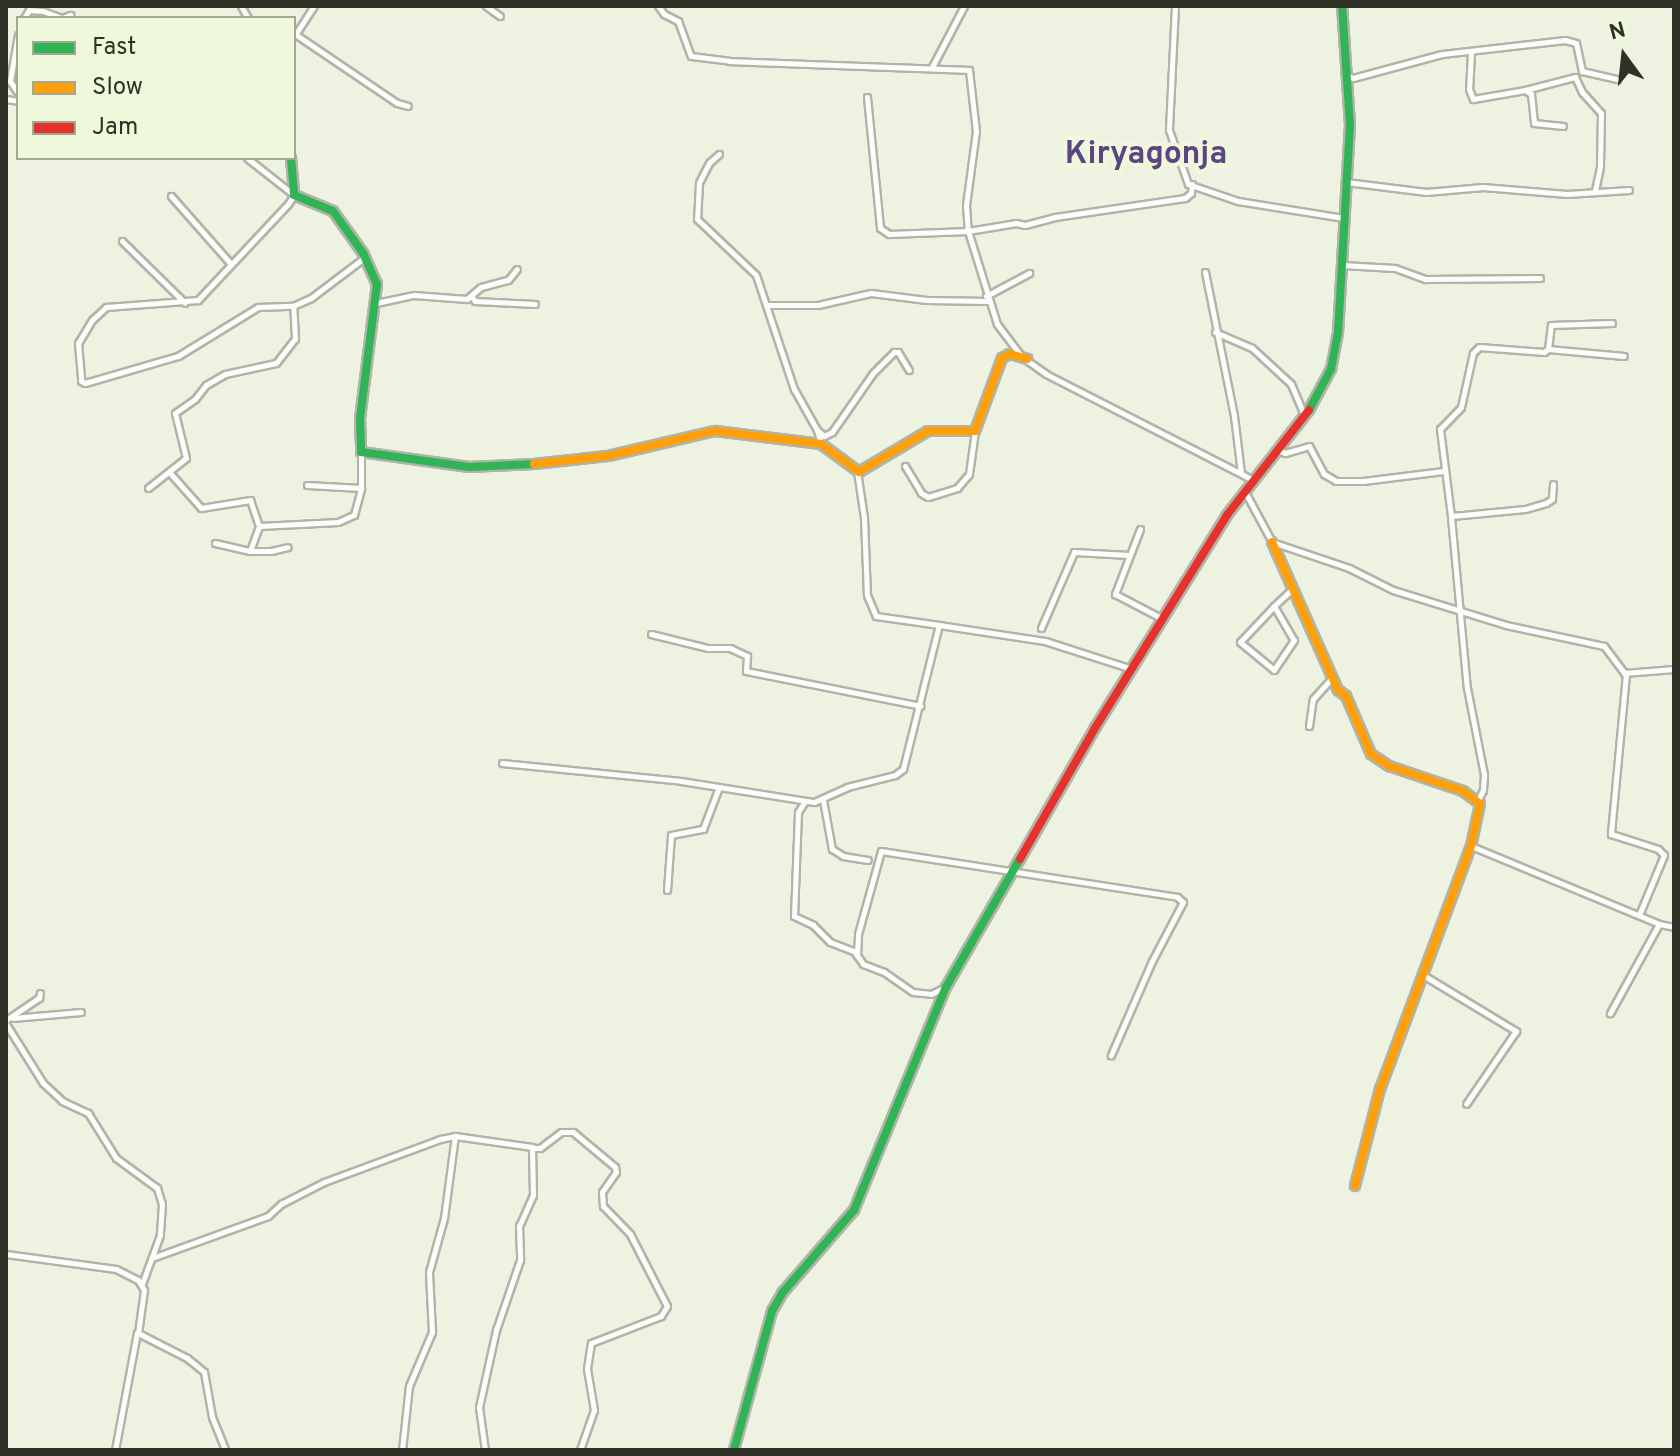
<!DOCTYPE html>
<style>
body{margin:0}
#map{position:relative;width:1680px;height:1456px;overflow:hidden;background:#edf2e1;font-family:Overpass,sans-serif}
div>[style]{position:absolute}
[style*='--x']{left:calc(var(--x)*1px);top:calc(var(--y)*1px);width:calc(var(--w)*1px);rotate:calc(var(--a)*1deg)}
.roads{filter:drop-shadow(2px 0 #b1b4a8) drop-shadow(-2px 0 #b1b4a8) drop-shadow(0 2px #b1b4a8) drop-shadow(0 -2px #b1b4a8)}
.street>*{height:5px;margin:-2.5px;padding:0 2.5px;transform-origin:2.5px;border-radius:2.5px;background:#fcfdfa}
.fast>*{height:8px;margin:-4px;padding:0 4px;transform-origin:4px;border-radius:4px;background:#30b455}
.slow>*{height:8px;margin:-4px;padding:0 4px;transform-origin:4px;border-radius:4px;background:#ff9f0a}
.jam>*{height:8px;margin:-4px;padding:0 4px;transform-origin:4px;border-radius:4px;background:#e5322d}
span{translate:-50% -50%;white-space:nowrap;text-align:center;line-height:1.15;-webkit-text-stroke:8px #f0f8db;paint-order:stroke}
.quarter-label{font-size:32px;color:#5c4583;font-weight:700}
.frame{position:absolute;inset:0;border:8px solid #2e3126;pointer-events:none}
.legend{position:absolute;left:16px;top:16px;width:280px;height:144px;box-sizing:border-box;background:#f0f8db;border:2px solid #a2a893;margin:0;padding:10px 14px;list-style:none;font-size:24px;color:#2e3126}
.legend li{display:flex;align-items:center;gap:16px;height:40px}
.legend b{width:40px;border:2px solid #a2a893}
.north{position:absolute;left:1584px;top:16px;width:80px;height:80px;-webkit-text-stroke:6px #f0f8db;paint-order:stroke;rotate:345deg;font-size:22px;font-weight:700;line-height:32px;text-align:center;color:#2e3126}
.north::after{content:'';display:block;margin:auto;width:28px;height:36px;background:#2e3126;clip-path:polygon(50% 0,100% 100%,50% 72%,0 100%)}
</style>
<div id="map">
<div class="roads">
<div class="street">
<i style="--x:241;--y:6;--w:14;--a:60"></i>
<i style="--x:486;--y:6;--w:17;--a:36"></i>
<i style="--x:658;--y:6;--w:10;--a:53"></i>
<i style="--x:664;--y:14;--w:16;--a:27"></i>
<i style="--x:678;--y:21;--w:37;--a:70"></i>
<i style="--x:691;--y:56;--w:38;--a:7"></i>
<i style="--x:729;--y:61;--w:240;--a:2.1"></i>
<i style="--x:969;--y:70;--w:61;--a:83.5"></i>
<i style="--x:976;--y:131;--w:75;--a:97.7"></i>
<i style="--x:966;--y:205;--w:26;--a:86"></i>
<i style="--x:968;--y:231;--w:97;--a:72.7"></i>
<i style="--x:997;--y:324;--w:41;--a:52.9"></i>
<i style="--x:1022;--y:357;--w:29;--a:35"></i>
<i style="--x:1046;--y:374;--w:233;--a:27.1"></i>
<i style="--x:1175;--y:6;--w:124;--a:92.8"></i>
<i style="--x:1169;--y:130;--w:57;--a:70.6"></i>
<i style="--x:1188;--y:184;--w:53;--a:18.8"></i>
<i style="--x:1238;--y:201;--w:107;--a:9.1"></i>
<i style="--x:24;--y:18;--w:9;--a:-58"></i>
<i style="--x:29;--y:10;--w:14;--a:4"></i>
<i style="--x:43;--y:11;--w:19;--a:21"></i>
<i style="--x:62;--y:18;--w:9;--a:-21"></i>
<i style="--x:295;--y:34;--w:123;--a:34.1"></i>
<i style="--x:397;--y:103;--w:11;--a:15"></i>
<i style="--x:18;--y:35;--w:47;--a:99.9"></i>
<i style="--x:10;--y:81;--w:14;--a:56"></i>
<i style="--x:295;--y:35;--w:35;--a:-57"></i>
<i style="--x:1471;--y:53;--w:36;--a:93"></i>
<i style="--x:1469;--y:89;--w:11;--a:68"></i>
<i style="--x:1473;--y:99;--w:53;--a:-9.8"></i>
<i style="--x:1525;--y:90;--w:7;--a:34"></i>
<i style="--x:1531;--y:94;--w:29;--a:84"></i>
<i style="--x:1534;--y:123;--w:29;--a:6"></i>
<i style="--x:932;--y:67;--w:69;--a:-62.3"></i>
<i style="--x:1347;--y:76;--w:6;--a:18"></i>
<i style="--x:1353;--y:78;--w:92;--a:-15.1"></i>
<i style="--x:1442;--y:54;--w:124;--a:-6.5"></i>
<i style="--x:1565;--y:40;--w:11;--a:15"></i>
<i style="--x:1576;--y:43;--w:29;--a:78"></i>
<i style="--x:1582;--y:71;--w:36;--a:13"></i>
<i style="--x:1525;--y:90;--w:52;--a:-14.6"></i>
<i style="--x:1575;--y:77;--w:17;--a:65"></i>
<i style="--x:1582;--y:92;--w:28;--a:48"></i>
<i style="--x:1601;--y:113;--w:54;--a:91.1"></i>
<i style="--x:1600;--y:167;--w:25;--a:102"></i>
<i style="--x:867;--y:97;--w:132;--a:84.3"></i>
<i style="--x:880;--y:228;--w:11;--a:34"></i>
<i style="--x:889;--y:234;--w:79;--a:-2.2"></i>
<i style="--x:968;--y:231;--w:49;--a:-9.5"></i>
<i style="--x:1016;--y:223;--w:9;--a:13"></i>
<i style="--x:1025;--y:225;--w:31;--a:-15"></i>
<i style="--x:1055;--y:217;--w:131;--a:-8.3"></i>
<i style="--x:1185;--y:198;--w:8;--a:-40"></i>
<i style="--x:1191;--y:193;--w:9;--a:-84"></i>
<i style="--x:6;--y:99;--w:12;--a:9"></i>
<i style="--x:719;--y:154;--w:13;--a:138"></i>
<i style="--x:709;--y:163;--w:22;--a:117"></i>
<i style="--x:699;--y:183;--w:36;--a:93"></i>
<i style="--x:697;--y:219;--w:81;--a:43.5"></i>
<i style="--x:756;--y:275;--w:120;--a:71.6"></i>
<i style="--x:794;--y:389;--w:47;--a:60.7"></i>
<i style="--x:817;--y:430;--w:15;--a:74"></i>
<i style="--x:247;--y:158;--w:60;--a:38.2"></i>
<i style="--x:294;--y:195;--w:11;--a:124"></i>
<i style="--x:288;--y:204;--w:132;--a:133.2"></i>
<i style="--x:198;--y:300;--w:92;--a:175.6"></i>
<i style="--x:106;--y:307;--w:19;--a:137"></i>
<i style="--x:92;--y:320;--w:27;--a:121"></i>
<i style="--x:78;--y:343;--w:38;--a:85"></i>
<i style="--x:81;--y:381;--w:4;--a:27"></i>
<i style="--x:85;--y:383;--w:97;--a:-16.2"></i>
<i style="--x:178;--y:356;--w:94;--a:-31.5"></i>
<i style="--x:258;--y:307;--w:35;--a:-2"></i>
<i style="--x:1346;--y:182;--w:81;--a:7.1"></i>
<i style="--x:1426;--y:192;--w:57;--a:-5"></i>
<i style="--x:1483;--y:187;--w:84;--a:4.8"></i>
<i style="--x:1567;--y:194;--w:62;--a:-3.7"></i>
<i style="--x:171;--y:196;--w:89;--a:48.6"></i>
<i style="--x:122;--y:241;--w:88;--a:44.5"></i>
<i style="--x:1342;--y:265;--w:53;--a:3.2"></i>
<i style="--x:1395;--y:268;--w:33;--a:20"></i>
<i style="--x:1426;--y:279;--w:114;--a:-0.5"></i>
<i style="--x:1205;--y:272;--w:147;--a:78.6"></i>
<i style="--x:1234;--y:416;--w:57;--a:83"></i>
<i style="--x:986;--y:296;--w:49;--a:-28.1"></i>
<i style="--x:472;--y:297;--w:5;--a:53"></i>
<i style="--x:475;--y:301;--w:60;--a:2.9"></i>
<i style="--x:376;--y:303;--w:39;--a:-12"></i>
<i style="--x:414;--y:295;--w:53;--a:4.3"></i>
<i style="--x:467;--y:299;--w:18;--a:-41"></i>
<i style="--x:481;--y:287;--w:28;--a:-15"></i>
<i style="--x:508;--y:280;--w:14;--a:-51"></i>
<i style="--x:768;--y:305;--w:50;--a:0"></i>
<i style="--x:818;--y:305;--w:54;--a:-12.8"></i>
<i style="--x:871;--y:293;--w:56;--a:7.1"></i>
<i style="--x:927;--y:300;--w:61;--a:0.9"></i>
<i style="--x:1215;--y:332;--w:40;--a:23.4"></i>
<i style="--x:1252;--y:348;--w:53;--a:42.7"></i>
<i style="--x:1291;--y:384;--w:34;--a:67"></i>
<i style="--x:1548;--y:349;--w:76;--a:5.3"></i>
<i style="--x:818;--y:431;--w:8;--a:40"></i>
<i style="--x:824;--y:436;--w:9;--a:-27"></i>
<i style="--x:832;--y:432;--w:72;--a:-55.2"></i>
<i style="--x:873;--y:373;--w:30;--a:-45"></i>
<i style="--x:894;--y:352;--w:4;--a:0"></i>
<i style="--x:898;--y:352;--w:21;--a:59"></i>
<i style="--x:1278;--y:450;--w:8;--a:23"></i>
<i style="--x:1285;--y:453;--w:25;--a:-16"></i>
<i style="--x:1309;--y:446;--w:32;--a:62"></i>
<i style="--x:1324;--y:474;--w:14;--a:30"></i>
<i style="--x:1336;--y:481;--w:27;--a:0"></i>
<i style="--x:1363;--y:481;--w:81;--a:-7.1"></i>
<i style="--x:905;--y:466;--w:31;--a:59"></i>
<i style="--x:921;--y:493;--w:8;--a:30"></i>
<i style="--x:928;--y:497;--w:30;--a:-17"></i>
<i style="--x:957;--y:488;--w:18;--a:-49"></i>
<i style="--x:969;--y:474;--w:43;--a:-82.1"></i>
<i style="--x:857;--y:471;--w:48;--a:81.5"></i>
<i style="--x:864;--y:518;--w:77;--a:87.8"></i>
<i style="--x:867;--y:595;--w:23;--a:67"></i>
<i style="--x:876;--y:616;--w:64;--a:8.1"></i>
<i style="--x:170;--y:473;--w:47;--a:48.5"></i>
<i style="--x:201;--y:508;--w:50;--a:-9.3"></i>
<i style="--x:250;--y:500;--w:28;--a:71"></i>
<i style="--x:1553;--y:484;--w:15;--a:94"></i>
<i style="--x:1552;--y:499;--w:7;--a:146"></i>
<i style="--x:1546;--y:503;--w:22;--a:164"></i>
<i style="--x:1525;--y:509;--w:74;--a:174.6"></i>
<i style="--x:1451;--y:516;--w:88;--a:-97.2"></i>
<i style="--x:1440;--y:429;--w:30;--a:-46"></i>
<i style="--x:1461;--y:407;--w:55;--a:-77.5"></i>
<i style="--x:1473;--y:353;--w:8;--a:-45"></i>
<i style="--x:1479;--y:347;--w:65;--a:4.4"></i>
<i style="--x:1544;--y:352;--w:5;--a:-37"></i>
<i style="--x:1548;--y:349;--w:24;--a:-83"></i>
<i style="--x:1551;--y:325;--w:61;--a:-1.9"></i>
<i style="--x:307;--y:485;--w:54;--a:3.2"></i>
<i style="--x:148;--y:488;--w:48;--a:-38.3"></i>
<i style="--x:186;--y:458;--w:46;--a:-103.7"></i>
<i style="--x:175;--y:413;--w:24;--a:-35"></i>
<i style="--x:195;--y:399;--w:18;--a:-52"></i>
<i style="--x:206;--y:385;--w:22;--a:-30"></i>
<i style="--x:225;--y:374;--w:52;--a:-12.2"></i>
<i style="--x:276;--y:363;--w:31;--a:-52"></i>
<i style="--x:295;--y:339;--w:33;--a:-93"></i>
<i style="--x:293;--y:306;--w:20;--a:-24"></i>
<i style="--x:311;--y:298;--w:68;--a:-37.2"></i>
<i style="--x:1245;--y:492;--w:57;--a:61.6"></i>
<i style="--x:1272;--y:542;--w:81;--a:18.7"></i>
<i style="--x:1349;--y:568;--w:49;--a:26.6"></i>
<i style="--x:1393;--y:590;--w:118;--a:17.2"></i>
<i style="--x:1506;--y:625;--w:100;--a:12.1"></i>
<i style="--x:1604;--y:646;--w:34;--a:53"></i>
<i style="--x:1624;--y:673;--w:50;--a:-4.6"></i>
<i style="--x:1451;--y:517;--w:172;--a:84.7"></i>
<i style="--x:1467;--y:688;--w:89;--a:78.9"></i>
<i style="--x:1484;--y:775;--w:15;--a:94"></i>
<i style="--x:1483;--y:790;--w:11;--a:117"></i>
<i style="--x:1140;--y:529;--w:70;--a:111"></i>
<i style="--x:1115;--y:594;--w:54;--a:27.5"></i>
<i style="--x:215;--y:543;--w:36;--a:13"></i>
<i style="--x:250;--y:551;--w:21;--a:0"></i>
<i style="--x:271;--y:551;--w:17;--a:-13"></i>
<i style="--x:250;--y:551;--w:27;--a:-70"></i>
<i style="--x:259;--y:526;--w:79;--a:-2.9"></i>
<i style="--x:338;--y:522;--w:17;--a:-24"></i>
<i style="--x:354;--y:515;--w:28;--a:-75"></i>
<i style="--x:361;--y:488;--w:36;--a:-90"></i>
<i style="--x:1274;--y:606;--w:39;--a:60"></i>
<i style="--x:1294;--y:640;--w:36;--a:124"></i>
<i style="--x:1274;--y:670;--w:44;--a:-140.5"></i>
<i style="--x:1240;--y:642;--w:50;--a:-46.6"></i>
<i style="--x:1274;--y:606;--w:25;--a:-43"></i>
<i style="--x:1041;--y:628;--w:83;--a:-66.5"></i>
<i style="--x:1074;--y:552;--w:55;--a:3.1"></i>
<i style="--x:651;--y:634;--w:59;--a:13.8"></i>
<i style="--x:708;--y:648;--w:22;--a:0"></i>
<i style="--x:730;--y:648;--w:19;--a:25"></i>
<i style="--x:747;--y:656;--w:15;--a:94"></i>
<i style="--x:746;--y:671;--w:178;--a:11.3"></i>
<i style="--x:1626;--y:674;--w:161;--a:95.4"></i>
<i style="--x:1611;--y:834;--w:49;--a:17.7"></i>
<i style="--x:1658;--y:849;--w:8;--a:45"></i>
<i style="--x:1664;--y:855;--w:65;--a:112.6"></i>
<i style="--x:1309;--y:726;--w:27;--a:-82"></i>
<i style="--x:1313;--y:699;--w:28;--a:-48"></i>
<i style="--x:502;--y:763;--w:180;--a:5.7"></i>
<i style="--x:681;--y:781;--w:135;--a:9"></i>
<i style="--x:814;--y:802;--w:36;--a:-24"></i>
<i style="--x:847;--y:787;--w:49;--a:-14"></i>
<i style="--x:895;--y:775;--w:10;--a:-37"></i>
<i style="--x:903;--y:769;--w:148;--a:-76"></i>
<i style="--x:939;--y:625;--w:107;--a:8.6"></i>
<i style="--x:1045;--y:641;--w:91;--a:17.8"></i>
<i style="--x:823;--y:800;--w:50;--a:79.6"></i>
<i style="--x:832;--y:849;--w:13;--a:32"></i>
<i style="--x:843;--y:856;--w:25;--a:9"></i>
<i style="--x:805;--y:801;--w:13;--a:122"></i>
<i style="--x:798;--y:812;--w:104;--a:92.2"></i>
<i style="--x:794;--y:916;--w:21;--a:25"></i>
<i style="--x:813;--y:925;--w:24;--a:45"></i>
<i style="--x:830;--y:942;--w:26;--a:21"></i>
<i style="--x:854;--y:951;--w:16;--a:55"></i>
<i style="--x:863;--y:964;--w:22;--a:21"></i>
<i style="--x:884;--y:972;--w:35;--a:35"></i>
<i style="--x:913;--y:992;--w:18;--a:6"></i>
<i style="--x:931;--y:994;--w:14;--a:-25"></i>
<i style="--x:1471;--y:846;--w:204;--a:22.5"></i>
<i style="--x:1659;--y:924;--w:102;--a:118.8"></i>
<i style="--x:667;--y:890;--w:55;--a:-85.8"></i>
<i style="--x:671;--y:835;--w:33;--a:-11"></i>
<i style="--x:703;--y:829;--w:45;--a:-69.1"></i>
<i style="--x:1659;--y:924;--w:15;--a:11"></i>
<i style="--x:857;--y:955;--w:21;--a:-87"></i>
<i style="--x:858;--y:934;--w:86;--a:-74.5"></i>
<i style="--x:881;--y:851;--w:300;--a:8.8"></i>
<i style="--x:1177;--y:897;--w:8;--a:40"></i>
<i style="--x:1183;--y:902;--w:67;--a:117.7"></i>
<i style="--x:1152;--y:961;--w:103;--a:113.6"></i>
<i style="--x:1423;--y:975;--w:109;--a:31.1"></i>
<i style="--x:1516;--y:1031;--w:88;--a:124.4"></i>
<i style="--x:13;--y:1018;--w:68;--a:-5"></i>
<i style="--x:6;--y:1020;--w:40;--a:-34"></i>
<i style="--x:39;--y:998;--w:5;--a:-79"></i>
<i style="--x:6;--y:1024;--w:70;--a:57.9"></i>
<i style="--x:43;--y:1083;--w:26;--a:43"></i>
<i style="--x:62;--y:1101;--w:29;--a:25"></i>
<i style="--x:88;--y:1113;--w:53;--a:58.1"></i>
<i style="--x:116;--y:1158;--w:51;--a:36.2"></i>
<i style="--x:157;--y:1188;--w:17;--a:73"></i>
<i style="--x:162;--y:1204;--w:31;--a:94"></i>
<i style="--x:160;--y:1235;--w:52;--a:110.2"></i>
<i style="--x:533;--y:1148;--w:7;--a:0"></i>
<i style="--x:540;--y:1148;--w:26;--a:-37"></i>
<i style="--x:561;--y:1132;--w:12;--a:0"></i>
<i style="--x:573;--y:1132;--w:55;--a:39.8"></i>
<i style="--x:615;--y:1167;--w:5;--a:79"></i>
<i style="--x:616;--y:1172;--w:24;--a:125"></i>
<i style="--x:602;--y:1192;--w:14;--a:86"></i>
<i style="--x:603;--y:1206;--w:39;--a:46"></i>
<i style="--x:630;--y:1234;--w:81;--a:62.8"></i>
<i style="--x:667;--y:1306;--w:12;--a:121"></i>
<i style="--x:661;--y:1316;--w:75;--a:158.9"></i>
<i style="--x:591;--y:1343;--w:26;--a:99"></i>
<i style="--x:587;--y:1369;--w:42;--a:80.3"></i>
<i style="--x:594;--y:1410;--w:42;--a:109.3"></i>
<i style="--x:6;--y:1254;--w:111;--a:7.8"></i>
<i style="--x:116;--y:1269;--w:25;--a:27"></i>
<i style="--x:138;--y:1280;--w:12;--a:59"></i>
<i style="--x:144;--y:1290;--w:43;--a:97.9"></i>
<i style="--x:138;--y:1333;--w:55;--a:27"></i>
<i style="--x:187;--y:1358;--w:22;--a:39"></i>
<i style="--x:204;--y:1372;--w:46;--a:79.9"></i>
<i style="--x:212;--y:1417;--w:35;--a:68"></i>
<i style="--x:152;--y:1258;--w:123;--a:-19.9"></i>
<i style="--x:268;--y:1216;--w:18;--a:-43"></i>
<i style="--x:281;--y:1204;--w:48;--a:-27.1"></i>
<i style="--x:324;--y:1182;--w:124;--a:-20.3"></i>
<i style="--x:440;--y:1139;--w:15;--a:-11"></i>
<i style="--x:455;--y:1136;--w:78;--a:8.1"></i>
<i style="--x:532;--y:1147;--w:48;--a:88.8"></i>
<i style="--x:533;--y:1195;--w:34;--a:114"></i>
<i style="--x:519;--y:1226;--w:34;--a:88"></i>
<i style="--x:520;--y:1260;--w:74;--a:108.9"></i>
<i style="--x:496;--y:1330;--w:79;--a:102.4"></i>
<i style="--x:479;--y:1407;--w:43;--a:82.1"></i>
<i style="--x:115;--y:1450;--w:119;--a:-79.4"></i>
<i style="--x:402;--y:1450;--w:64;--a:-83.8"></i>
<i style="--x:409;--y:1386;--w:59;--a:-66.9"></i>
<i style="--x:432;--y:1332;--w:60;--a:-92.9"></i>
<i style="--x:429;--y:1272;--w:56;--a:-74.5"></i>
<i style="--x:444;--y:1218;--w:83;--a:-82.4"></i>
</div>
<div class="fast">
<i style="--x:291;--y:158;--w:37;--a:85"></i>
<i style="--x:294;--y:195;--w:42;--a:22.3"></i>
<i style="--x:333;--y:211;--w:52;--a:54.5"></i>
<i style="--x:363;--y:253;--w:34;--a:66"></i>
<i style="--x:377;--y:284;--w:135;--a:97.2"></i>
<i style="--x:360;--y:418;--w:34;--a:88"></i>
<i style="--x:361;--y:452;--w:109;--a:7.9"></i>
<i style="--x:469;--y:467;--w:65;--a:-2.6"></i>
<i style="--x:1309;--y:410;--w:47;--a:-61.8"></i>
<i style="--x:1331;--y:369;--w:37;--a:-79"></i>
<i style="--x:1338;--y:333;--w:208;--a:-86.7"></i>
<i style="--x:1350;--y:125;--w:119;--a:-93.8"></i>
<i style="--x:734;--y:1450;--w:144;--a:-74.7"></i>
<i style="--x:772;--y:1311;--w:22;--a:-60"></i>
<i style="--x:783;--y:1292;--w:108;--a:-49.1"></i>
<i style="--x:854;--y:1210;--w:241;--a:-67.6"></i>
<i style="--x:946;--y:987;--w:148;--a:-60"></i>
</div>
<div class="slow">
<i style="--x:534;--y:464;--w:74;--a:-6.2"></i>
<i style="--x:608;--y:456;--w:110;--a:-13.2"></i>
<i style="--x:715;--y:431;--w:107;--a:7"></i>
<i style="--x:821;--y:444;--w:47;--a:36.4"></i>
<i style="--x:859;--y:472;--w:80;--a:-30.7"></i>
<i style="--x:928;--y:431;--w:47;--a:0"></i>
<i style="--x:975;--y:431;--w:78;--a:-69.7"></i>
<i style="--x:1002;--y:358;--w:9;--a:-27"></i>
<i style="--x:1010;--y:354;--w:18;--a:16"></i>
<i style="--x:1272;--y:542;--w:162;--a:66"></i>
<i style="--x:1338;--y:690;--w:10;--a:37"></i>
<i style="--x:1346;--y:696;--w:63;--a:66.7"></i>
<i style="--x:1371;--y:754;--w:22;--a:34"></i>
<i style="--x:1389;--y:766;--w:78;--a:18.7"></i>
<i style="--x:1463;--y:791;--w:21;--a:37"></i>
<i style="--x:1480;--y:804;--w:43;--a:102.1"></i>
<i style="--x:1471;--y:846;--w:259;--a:110.5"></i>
<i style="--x:1380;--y:1089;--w:100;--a:104.5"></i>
</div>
<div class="jam">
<i style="--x:1020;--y:859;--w:151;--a:-60.2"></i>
<i style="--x:1095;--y:728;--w:251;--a:-58.2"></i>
<i style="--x:1227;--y:515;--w:133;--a:-52"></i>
</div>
</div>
<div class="quarter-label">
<span style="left:1146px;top:155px">Kiryagonja</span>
</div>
<div class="frame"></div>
<ul class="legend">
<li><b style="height:10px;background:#30b455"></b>Fast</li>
<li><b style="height:10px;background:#ff9f0a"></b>Slow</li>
<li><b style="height:10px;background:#e5322d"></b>Jam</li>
</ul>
<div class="north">N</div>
</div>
